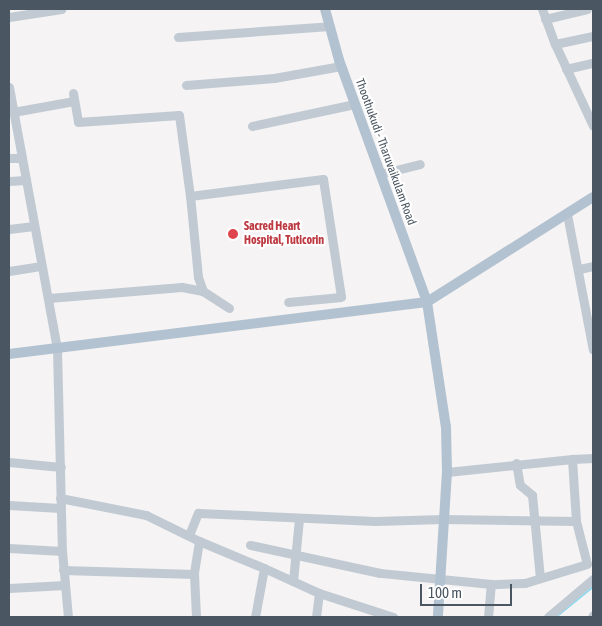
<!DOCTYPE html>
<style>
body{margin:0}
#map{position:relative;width:602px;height:626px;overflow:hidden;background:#f5f3f3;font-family:"Asap Condensed",sans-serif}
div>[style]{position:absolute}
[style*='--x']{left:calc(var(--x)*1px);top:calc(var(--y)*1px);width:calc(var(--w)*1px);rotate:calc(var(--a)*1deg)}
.stream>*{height:2px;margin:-1px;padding:0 1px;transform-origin:1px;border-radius:1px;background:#90daee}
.minor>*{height:9px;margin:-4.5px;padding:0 4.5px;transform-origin:4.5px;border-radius:4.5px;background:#c1cad2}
.major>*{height:10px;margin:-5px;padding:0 5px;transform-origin:5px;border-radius:5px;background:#b3c2d1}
.dots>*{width:14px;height:14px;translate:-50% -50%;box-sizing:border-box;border:2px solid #fff;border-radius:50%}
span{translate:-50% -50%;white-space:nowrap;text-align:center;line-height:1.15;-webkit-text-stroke:4.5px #fff;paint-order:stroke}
.street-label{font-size:12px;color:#4a5661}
.health-label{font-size:12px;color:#be3a42;font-weight:700}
.left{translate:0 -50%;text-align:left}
.frame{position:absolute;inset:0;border:10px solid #4a5661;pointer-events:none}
.scale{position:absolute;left:420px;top:584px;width:92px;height:22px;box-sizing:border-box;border:2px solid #4a5661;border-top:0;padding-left:6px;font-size:15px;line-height:18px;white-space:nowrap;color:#4a5661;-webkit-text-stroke:4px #fff;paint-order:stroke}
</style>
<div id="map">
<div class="stream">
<i style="--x:556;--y:617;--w:48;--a:-39"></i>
</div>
<div class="minor">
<i style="--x:542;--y:9;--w:37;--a:70"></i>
<i style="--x:555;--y:44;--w:90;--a:65.1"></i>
<i style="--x:9;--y:17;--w:53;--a:-8.7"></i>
<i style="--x:545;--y:19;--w:43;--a:-13.4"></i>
<i style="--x:178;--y:37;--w:152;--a:-4.1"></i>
<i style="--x:555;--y:44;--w:39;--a:-12"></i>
<i style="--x:566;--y:69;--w:28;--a:-13"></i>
<i style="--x:186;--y:85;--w:88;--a:-4.5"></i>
<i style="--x:274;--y:78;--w:68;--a:-10.2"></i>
<i style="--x:9;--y:87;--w:266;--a:79.6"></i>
<i style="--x:57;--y:349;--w:202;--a:88.6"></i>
<i style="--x:62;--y:551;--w:66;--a:84.8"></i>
<i style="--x:73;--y:93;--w:29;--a:80"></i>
<i style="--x:78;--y:122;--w:101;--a:-4"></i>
<i style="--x:179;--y:115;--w:82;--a:82.3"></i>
<i style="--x:13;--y:112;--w:62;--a:-10.2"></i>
<i style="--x:252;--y:126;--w:105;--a:-12.1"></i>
<i style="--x:9;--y:158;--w:13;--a:0"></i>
<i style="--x:380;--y:174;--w:41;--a:-14"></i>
<i style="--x:9;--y:181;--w:17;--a:-3"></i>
<i style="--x:567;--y:214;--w:138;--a:79.2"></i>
<i style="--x:9;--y:229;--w:25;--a:-7"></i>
<i style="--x:579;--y:269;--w:14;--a:-12"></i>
<i style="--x:9;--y:271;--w:33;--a:-9"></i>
<i style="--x:49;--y:298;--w:133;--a:-4.7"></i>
<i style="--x:182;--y:287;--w:21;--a:11"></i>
<i style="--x:229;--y:308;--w:31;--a:-147"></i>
<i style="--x:203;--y:291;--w:15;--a:-110"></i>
<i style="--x:198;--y:277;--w:81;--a:-95.6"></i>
<i style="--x:190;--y:196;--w:134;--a:-7.3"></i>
<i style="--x:323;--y:179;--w:119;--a:81.3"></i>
<i style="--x:341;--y:297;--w:53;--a:174.6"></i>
<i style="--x:572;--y:459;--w:21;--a:-3"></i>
<i style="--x:9;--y:462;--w:52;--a:5.5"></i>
<i style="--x:516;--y:463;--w:22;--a:80"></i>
<i style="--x:520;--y:485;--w:16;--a:40"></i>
<i style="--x:532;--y:495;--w:83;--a:84.5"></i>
<i style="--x:447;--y:472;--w:126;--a:-5.9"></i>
<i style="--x:572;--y:459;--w:62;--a:86.3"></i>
<i style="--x:60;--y:498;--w:88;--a:11.2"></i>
<i style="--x:146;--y:515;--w:59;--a:26.1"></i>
<i style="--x:199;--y:541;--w:33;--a:99"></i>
<i style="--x:194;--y:574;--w:43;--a:87.3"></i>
<i style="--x:9;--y:505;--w:51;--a:3.4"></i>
<i style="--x:189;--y:535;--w:24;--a:-68"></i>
<i style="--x:198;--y:513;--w:177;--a:2.6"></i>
<i style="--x:375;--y:521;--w:68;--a:-1.7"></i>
<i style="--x:443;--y:519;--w:133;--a:0.9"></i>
<i style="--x:576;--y:521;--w:44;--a:75.7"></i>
<i style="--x:587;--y:564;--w:65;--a:163"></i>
<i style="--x:525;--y:583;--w:34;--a:178"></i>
<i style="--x:491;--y:584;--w:112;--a:-174.3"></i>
<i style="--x:380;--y:573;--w:133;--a:-167.8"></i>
<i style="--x:199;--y:541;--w:70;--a:22.6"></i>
<i style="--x:264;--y:568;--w:50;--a:100.4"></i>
<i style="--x:9;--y:548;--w:53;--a:3.2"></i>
<i style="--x:264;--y:568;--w:60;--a:24.4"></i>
<i style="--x:319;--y:593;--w:78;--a:18"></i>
<i style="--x:63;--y:570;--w:131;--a:1.7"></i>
<i style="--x:293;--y:581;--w:62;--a:-84.5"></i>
<i style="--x:9;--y:588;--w:56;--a:-3.1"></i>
<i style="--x:316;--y:617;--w:24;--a:-83"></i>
<i style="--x:488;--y:617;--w:33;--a:-85"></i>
<i style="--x:548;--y:617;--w:59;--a:-40.2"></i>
<i style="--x:592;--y:617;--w:2;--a:-63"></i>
</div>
<div class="major">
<i style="--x:325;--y:9;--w:53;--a:74.6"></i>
<i style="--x:339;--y:60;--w:258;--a:70"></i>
<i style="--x:427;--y:302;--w:126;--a:81.4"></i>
<i style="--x:446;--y:427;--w:45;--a:88.7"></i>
<i style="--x:447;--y:472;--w:145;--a:93.6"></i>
<i style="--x:9;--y:354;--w:421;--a:-7.1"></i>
<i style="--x:427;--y:302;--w:196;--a:-32.3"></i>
</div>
<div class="dots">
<i style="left:233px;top:234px;background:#e0444e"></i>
</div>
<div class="street-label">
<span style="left:385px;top:152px;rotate:70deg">Thoothukudi - Tharuvaikulam Road</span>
</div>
<div class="health-label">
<span class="left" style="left:244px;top:234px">Sacred Heart<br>Hospital, Tuticorin</span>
</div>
<div class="frame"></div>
<div class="scale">100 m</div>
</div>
